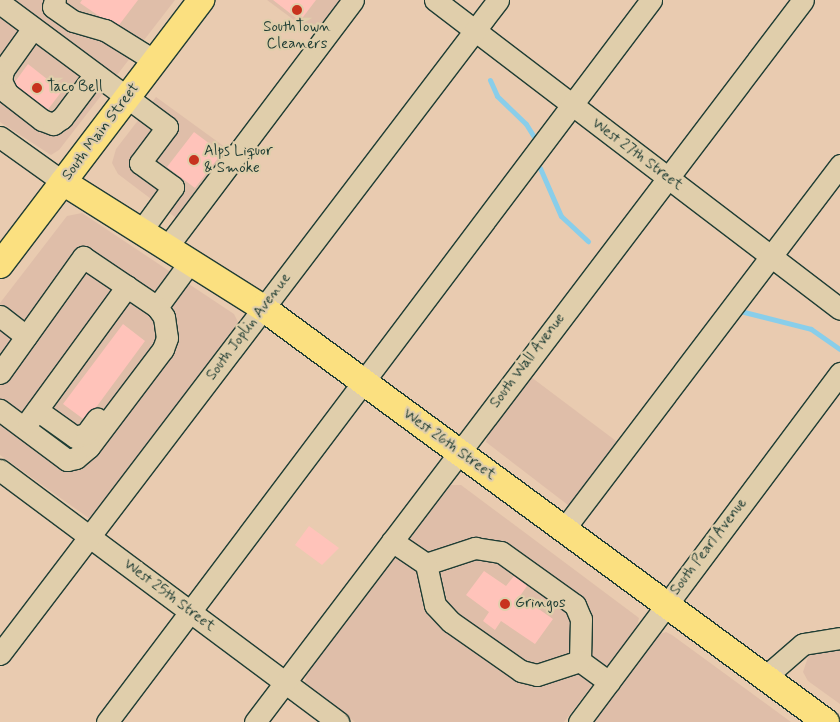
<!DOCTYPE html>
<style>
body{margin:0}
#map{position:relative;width:840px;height:722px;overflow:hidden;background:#e9cbb0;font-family:Mynerve,sans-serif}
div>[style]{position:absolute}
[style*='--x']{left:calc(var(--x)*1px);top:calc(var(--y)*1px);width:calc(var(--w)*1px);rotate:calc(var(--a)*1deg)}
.built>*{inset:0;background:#dfbea9}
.stream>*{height:5px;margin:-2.5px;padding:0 2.5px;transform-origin:2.5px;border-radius:2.5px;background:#89ceea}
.building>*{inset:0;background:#ffc3ba}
.roads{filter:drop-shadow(1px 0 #1f3d34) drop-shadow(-1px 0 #1f3d34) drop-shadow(0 1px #1f3d34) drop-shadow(0 -1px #1f3d34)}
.minor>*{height:21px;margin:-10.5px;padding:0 10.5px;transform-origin:10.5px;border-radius:10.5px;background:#e0ceab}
.major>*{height:26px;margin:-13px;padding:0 13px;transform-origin:13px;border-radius:13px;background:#fbe080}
.dots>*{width:14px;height:14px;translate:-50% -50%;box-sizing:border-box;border:2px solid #e0ceab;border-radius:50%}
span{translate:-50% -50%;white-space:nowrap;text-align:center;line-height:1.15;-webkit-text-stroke:4.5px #e0ceab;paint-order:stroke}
.poi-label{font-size:15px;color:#1f3d34}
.left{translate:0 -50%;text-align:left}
.street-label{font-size:15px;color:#1f3d34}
</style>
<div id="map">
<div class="built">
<i style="clip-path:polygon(0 0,175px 0,59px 150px,51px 155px,0 122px)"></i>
<i style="clip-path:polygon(267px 0,358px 0,325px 43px)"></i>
<i style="clip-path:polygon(156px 97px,240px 158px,188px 227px,118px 174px,112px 163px,116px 149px)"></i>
<i style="clip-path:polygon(82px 213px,234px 314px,239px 324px,90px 519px,0 455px,0 303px,67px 216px)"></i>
<i style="clip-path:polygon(531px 377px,628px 450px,581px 515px,486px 442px,488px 434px)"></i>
<i style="clip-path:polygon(451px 485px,461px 485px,639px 618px,637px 627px,564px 722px,355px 722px,305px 683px,306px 674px)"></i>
<i style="clip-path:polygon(666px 632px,672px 635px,791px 722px,591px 722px,657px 635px)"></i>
<i style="clip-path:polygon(840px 647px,840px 704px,808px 681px,803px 672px,809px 654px,814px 650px)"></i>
</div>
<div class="stream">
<i style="--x:490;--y:80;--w:17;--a:66"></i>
<i style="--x:497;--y:96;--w:40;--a:44"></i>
<i style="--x:526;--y:124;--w:15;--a:58"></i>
<i style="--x:540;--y:168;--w:52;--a:66.4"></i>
<i style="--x:561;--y:216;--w:37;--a:43"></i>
<i style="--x:740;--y:311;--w:73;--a:14.2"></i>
<i style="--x:811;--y:329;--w:35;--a:35"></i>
</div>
<div class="building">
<i style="clip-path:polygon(82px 0,138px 0,119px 25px,112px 25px,80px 3px)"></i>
<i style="clip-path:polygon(273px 0,316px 0,300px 21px)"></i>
<i style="clip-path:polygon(28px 64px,62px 91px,46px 112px,12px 86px)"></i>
<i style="clip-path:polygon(194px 132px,222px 153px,195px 188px,167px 167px)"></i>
<i style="clip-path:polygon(123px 324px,145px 341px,86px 421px,63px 404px)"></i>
<i style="clip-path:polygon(309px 526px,339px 548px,322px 565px,295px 545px)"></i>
<i style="clip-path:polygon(484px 571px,506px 586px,514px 576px,527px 586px,520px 596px,553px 619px,535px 644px,501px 621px,495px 630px,483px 621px,489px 612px,466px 595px)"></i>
</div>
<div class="roads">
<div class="minor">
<i style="--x:55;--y:0;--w:7;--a:106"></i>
<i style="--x:53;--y:7;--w:24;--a:35"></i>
<i style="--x:73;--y:21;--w:33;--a:16"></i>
<i style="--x:105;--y:30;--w:59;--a:31.8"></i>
<i style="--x:435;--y:0;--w:509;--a:37.34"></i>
<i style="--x:0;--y:3;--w:208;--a:36.6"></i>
<i style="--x:167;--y:127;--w:45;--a:126.9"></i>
<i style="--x:140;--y:163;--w:41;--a:36"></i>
<i style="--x:173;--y:187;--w:54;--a:126"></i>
<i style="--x:33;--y:28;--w:52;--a:125.5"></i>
<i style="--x:3;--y:70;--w:11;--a:100"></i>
<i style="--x:1;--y:81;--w:13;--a:63"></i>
<i style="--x:7;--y:93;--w:44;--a:37.6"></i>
<i style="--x:42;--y:120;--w:12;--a:20"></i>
<i style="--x:53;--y:124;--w:11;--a:-34"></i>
<i style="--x:62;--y:118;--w:55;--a:-53.1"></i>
<i style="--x:0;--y:137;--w:77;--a:35.5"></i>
<i style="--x:167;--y:247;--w:309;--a:-53"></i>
<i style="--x:157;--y:307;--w:56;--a:-53.7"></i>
<i style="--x:0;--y:316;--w:33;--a:38"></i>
<i style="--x:0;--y:373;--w:143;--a:-54.4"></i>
<i style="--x:83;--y:257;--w:89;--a:34"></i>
<i style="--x:157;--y:307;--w:12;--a:55"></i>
<i style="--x:164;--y:317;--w:21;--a:82"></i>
<i style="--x:167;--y:338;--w:12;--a:110"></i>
<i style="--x:163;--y:349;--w:123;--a:127.1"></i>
<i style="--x:89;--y:447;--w:17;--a:140"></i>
<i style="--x:76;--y:458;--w:9;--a:167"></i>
<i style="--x:67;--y:460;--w:84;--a:-143.3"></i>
<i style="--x:37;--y:410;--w:47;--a:35.4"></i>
<i style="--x:75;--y:437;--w:11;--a:-15"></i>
<i style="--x:86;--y:434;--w:19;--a:-54"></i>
<i style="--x:28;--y:422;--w:168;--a:-53.9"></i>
<i style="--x:0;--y:470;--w:422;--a:36.7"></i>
<i style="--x:564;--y:529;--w:457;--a:-52.8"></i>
<i style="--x:392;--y:541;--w:41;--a:34.1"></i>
<i style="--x:426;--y:564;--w:52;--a:-18.1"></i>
<i style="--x:475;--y:548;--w:26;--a:9"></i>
<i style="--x:501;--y:552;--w:91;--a:35.6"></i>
<i style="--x:575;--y:605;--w:15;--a:67"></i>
<i style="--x:581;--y:619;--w:42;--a:91.4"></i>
<i style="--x:580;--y:661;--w:36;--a:36"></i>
<i style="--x:426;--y:564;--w:42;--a:77.6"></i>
<i style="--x:435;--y:605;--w:23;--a:47"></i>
<i style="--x:451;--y:622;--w:85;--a:35"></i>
<i style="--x:521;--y:671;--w:16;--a:14"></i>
<i style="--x:537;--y:675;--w:45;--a:-18"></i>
<i style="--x:0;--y:654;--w:822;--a:-52.71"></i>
<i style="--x:765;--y:677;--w:50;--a:-41"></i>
<i style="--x:803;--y:644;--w:37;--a:-9"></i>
<i style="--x:107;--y:722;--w:904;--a:-53"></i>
<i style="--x:255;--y:722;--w:906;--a:-52.8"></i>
<i style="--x:579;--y:722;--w:436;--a:-53.2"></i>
</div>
<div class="major">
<i style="--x:63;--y:182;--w:236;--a:32.2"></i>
<i style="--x:263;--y:308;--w:699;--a:36.33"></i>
<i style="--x:0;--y:265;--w:333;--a:-52.8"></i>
</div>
</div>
<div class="dots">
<i style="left:297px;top:10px;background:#c8321e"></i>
<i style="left:37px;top:88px;background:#c8321e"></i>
<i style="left:194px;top:160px;background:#c8321e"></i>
<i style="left:505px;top:604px;background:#c8321e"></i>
</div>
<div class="poi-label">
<span style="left:297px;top:36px">SouthTown<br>Cleaners</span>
<span class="left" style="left:47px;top:88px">Taco Bell</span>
<span class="left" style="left:204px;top:160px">Alps Liquor<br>&amp; Smoke</span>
<span class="left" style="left:515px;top:604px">Gringos</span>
</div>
<div class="street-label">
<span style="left:101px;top:132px;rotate:-53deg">South Main Street</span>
<span style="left:637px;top:155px;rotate:37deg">West 27th Street</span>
<span style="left:249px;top:327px;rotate:-53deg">South Joplin Avenue</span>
<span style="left:528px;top:361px;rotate:-53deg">South Wall Avenue</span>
<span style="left:449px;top:445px;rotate:36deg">West 26th Street</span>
<span style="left:709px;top:547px;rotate:-53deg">South Pearl Avenue</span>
<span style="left:169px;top:596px;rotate:37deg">West 25th Street</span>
</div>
</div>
